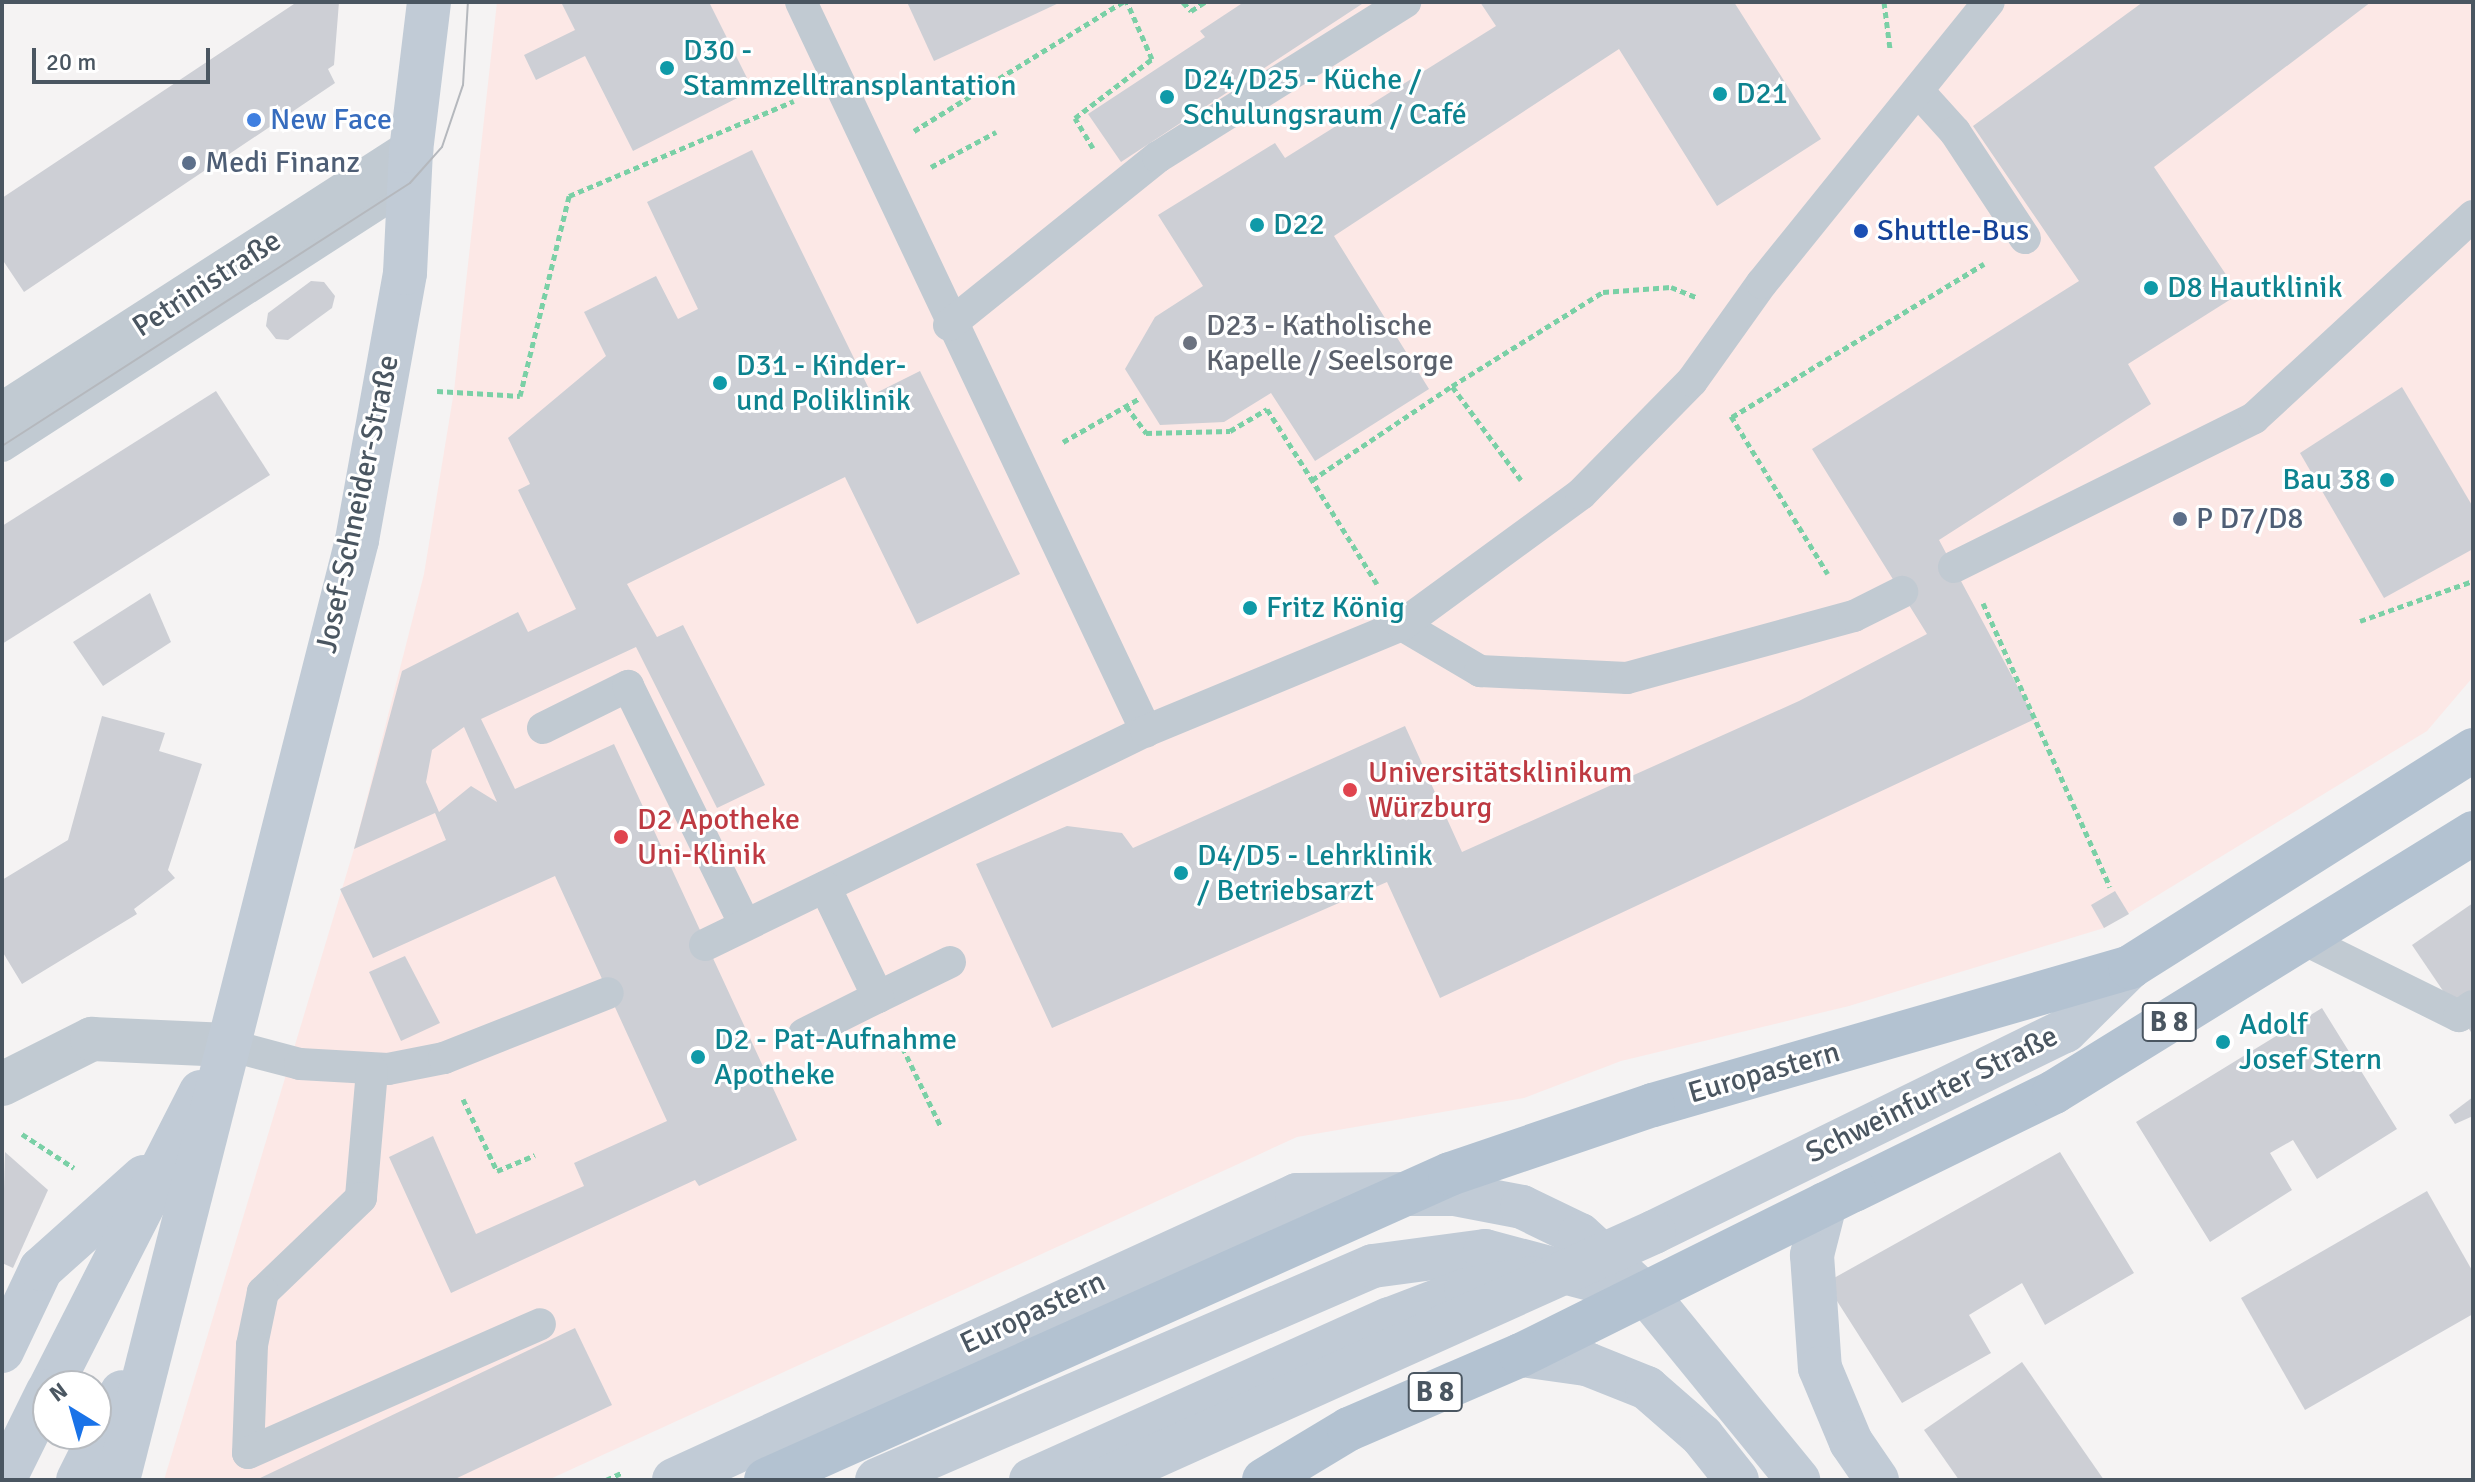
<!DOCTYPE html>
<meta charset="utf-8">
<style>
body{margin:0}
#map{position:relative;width:2475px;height:1482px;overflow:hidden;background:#f5f3f3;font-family:Signika,sans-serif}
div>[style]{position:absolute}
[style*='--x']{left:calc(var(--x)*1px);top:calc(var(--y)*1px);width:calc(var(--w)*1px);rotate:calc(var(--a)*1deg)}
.medical>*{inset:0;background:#fce8e6}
.building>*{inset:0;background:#cdcfd5}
.path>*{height:5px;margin-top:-2.5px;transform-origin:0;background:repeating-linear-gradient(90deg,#7ad0a6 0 6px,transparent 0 10px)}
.lane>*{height:32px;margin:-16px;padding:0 16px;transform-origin:16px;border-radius:16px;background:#c1cad2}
.street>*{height:44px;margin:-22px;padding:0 22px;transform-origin:22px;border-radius:22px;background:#c1cad2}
.secondary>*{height:44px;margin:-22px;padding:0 22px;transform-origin:22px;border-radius:22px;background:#c1cbd6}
.primary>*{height:44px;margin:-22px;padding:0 22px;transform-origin:22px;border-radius:22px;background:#b3c2d1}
.tram>*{height:2px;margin:-1px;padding:0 1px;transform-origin:1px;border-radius:1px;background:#b5b8bd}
.secondary-bridge>*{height:44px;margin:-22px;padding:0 22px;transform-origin:22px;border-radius:22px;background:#c1cbd6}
.primary-bridge>*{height:44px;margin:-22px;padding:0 22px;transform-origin:22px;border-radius:22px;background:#b3c2d1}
.dots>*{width:22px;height:22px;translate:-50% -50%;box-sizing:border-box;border:4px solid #fff;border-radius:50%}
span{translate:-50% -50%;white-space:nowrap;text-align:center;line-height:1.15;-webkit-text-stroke:6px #fff;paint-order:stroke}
.shield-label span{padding:2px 6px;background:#fff;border:2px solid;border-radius:6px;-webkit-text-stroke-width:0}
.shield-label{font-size:28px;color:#4a5661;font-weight:700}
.culture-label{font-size:30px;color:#0d838f}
.left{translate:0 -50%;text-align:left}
.right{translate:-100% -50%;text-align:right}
.shop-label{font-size:30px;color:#366cbe}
.service-label{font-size:30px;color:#4e5e75}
.transit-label{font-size:30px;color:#164399}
.street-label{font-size:30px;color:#4a5661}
.worship-label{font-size:30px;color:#5b616d}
.health-label{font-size:30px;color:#be3a42}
.frame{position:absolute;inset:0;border:4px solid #4a5661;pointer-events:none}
.north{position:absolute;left:32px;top:1370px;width:80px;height:80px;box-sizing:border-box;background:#fff;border:2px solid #b7bbc0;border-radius:50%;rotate:323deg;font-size:22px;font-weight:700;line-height:32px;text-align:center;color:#4a5661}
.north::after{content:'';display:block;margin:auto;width:28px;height:36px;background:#1a73e8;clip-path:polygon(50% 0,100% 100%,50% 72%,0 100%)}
.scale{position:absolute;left:32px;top:48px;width:178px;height:36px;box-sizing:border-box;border:4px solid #4a5661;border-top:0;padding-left:10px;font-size:24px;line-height:28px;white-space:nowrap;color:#4a5661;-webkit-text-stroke:6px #fff;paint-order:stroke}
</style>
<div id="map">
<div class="medical">
<i style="clip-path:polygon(497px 2px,2473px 2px,2473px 677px,2427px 731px,2104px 928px,1849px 1006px,1621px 1061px,1524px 1098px,1297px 1137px,548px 1480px,164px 1480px,354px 849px,424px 574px,454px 391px)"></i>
</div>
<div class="building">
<i style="clip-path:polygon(297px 2px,339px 2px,334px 65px,328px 69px,335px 83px,24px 292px,2px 259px,2px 198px)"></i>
<i style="clip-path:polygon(561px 2px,709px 2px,753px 90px,633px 151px,585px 56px,536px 80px,524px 55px,575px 30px)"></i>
<i style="clip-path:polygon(907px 2px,1061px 2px,934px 61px)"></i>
<i style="clip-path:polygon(1244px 2px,1365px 2px,1121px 162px,1088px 114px,1205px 37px,1200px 31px)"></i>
<i style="clip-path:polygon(1480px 2px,1734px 2px,1821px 139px,1717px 206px,1619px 49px,1334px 236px,1429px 389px,1315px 461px,1271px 393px,1224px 422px,1160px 425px,1125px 369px,1155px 317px,1203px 286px,1158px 215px,1275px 143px,1285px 158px,1496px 26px)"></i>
<i style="clip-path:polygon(2143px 2px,2371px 2px,2154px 167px,2239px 294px,2128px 364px,2151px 404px,1939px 540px,2035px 719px,1440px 998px,1387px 882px,1052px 1028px,976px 864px,1067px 826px,1122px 833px,1133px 848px,1405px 726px,1462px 852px,1799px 701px,1927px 634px,1812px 449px,2079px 281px,1973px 126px)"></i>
<i style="clip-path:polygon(evenodd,752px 150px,872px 395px,920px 371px,1020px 574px,917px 624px,845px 477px,627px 584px,657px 637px,683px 625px,765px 785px,717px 808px,636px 647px,481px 719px,515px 789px,614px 744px,797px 1140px,699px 1186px,695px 1180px,451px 1293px,389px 1157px,433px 1136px,476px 1234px,584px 1186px,574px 1163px,667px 1121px,555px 876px,373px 958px,340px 889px,446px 840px,435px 813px,354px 849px,402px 671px,518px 612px,528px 632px,576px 609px,518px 490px,530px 484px,508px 438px,606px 356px,584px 312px,656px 276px,678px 319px,698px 309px,647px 202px,752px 150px,464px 727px,497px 802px,471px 786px,439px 812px,426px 782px,432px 750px,464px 727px)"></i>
<i style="clip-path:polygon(311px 281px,324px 282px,335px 296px,332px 308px,288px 340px,276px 339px,266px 326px,268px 313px)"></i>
<i style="clip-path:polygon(2402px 387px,2473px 507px,2473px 549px,2384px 598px,2300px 453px)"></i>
<i style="clip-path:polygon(216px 391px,270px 475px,2px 644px,2px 526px)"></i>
<i style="clip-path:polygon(150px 593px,171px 642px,103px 686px,73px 642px)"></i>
<i style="clip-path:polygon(102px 716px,165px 733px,159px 751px,202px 764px,168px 870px,175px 878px,134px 909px,137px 914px,22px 984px,2px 951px,2px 880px,68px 840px)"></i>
<i style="clip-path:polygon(2115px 891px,2129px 914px,2104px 928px,2091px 905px)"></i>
<i style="clip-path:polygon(2473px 903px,2473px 1035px,2412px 945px)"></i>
<i style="clip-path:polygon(405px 956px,440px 1023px,401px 1041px,369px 972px)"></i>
<i style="clip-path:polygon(2322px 1008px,2397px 1129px,2317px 1179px,2293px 1140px,2270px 1153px,2292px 1190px,2210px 1242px,2136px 1122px)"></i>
<i style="clip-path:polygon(2473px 1097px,2473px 1116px,2455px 1124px,2449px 1115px)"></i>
<i style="clip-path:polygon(5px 1152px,48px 1190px,13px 1268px,2px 1263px)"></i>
<i style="clip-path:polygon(2060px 1152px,2134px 1273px,2045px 1325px,2022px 1283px,1969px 1315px,1991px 1353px,1902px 1403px,1837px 1301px,1834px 1278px)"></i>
<i style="clip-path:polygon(2427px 1191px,2473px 1272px,2473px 1314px,2305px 1410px,2241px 1298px)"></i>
<i style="clip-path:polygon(575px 1328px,612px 1405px,453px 1480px,256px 1480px)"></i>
<i style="clip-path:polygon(2022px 1362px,2104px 1480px,1959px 1480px,1924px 1430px)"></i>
</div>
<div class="path">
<i style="--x:1183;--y:2;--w:12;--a:48"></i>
<i style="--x:1191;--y:11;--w:17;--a:-33"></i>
<i style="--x:1884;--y:2;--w:47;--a:82.7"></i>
<i style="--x:914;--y:131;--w:246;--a:-31.7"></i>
<i style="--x:1093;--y:148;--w:35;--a:-121"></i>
<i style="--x:1075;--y:118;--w:97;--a:-37.5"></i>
<i style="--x:1152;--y:59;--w:62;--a:-113.7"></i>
<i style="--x:931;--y:167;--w:74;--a:-28.3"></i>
<i style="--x:437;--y:391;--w:83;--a:3.4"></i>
<i style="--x:520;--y:396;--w:206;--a:-76.2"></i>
<i style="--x:569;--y:196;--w:244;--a:-22.9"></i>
<i style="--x:1126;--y:406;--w:34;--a:53"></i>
<i style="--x:1146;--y:433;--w:84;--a:-1.4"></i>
<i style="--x:1230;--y:431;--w:43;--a:-30.7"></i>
<i style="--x:1267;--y:409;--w:84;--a:57.6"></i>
<i style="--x:1731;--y:416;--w:185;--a:58.5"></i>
<i style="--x:1732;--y:417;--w:295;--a:-31.3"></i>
<i style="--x:1063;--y:442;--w:89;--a:-29.7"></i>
<i style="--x:1521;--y:480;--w:117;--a:-126.3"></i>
<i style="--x:1452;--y:386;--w:178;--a:-31.9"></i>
<i style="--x:1603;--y:292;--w:68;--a:-4.2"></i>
<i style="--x:1671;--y:287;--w:27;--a:22"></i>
<i style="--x:1377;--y:584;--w:123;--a:-122"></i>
<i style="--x:1312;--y:480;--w:169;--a:-33.9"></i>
<i style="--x:1983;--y:603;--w:311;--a:65.9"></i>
<i style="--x:2360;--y:621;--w:120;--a:-19.5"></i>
<i style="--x:898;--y:1038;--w:97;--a:64.2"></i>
<i style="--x:463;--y:1099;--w:80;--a:64.7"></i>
<i style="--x:497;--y:1171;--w:41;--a:-22.8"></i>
<i style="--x:22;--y:1134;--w:62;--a:33.2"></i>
<i style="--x:606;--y:1480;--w:19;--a:-25"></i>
</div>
<div class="lane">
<i style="--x:801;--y:2;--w:807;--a:64.67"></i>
<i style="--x:1918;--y:91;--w:55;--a:47.9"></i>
<i style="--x:1955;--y:132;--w:127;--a:56.6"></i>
<i style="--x:949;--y:325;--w:268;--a:-38.8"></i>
<i style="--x:1158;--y:157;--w:292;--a:-32.1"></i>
<i style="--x:2;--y:446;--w:485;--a:-32.8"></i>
<i style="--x:1954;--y:567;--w:335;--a:-26.4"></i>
<i style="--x:2254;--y:418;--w:298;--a:-42.7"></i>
<i style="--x:1402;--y:625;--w:91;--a:30.5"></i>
<i style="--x:1480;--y:671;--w:147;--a:2.7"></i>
<i style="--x:1627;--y:678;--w:235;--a:-15.3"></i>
<i style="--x:1854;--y:616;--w:54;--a:-26.6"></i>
<i style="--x:543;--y:728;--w:95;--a:-26.3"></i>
<i style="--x:628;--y:686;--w:266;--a:63.9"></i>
<i style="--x:2303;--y:939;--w:174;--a:26.3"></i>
<i style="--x:2459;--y:1016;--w:17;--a:-36"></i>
<i style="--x:705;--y:945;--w:490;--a:-25.9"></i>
<i style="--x:1146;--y:731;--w:277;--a:-22.5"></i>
<i style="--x:1402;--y:625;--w:222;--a:-36.2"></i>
<i style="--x:1581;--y:494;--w:158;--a:-45.5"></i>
<i style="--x:1692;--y:381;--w:120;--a:-54.5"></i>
<i style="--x:1762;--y:283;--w:361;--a:-51.1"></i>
<i style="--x:878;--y:997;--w:80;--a:-25.9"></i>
<i style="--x:804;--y:1034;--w:83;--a:-26.6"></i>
<i style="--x:878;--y:997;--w:122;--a:-115.7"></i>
<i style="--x:228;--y:1045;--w:74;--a:14.8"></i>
<i style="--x:300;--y:1064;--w:88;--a:3.3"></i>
<i style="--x:388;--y:1069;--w:57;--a:-11.1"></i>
<i style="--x:444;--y:1058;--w:176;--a:-21.6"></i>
<i style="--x:372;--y:1071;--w:127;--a:95"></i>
<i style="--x:361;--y:1198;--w:136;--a:136.2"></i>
<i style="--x:263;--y:1292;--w:54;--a:101.7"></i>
<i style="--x:252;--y:1345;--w:108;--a:92.1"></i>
<i style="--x:248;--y:1453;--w:319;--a:-23.8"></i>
</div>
<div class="street">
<i style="--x:2;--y:415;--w:487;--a:-32.8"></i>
<i style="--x:2;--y:1084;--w:101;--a:-26.6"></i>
<i style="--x:92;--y:1039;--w:136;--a:2.5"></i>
</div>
<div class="secondary">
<i style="--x:1825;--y:1204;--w:53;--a:104.3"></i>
<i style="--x:1812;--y:1255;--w:113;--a:86"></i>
<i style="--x:1820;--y:1368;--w:80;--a:67.3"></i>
<i style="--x:1851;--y:1442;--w:46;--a:55.6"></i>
<i style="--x:1654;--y:1232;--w:458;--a:-26.1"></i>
<i style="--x:2065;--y:1031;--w:91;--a:-44.6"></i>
<i style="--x:2;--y:1351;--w:91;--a:-64.6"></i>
<i style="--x:41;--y:1269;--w:138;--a:-41.8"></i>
<i style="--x:1521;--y:1355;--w:67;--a:7.8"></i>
<i style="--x:1587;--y:1364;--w:65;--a:21.8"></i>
<i style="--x:1647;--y:1388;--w:73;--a:41.1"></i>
<i style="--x:1702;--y:1436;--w:56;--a:51.5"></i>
<i style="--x:51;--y:1386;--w:330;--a:-63"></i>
<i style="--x:4;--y:1480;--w:99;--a:-63.7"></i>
<i style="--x:78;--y:1480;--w:98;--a:-63.4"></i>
<i style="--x:118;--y:1480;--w:970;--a:-75.73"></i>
<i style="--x:357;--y:540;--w:271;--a:-79.8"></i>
<i style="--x:405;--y:273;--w:122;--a:-87.2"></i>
<i style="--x:411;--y:151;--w:150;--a:-83.1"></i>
<i style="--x:674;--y:1480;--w:685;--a:-24.58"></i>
<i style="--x:1297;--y:1195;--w:115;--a:-0.5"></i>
<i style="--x:1412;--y:1194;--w:42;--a:0"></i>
<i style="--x:1454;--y:1194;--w:69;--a:10.8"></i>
<i style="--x:1522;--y:1207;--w:64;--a:25.8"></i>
<i style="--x:1580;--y:1235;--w:99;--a:42.5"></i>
<i style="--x:1653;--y:1302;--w:230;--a:50.8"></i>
<i style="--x:877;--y:1480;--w:540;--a:-23.34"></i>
<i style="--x:1373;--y:1266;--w:113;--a:-7.6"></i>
<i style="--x:1485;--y:1251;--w:113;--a:14.9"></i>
<i style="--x:1031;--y:1480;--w:393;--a:-24.2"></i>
<i style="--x:1390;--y:1319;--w:81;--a:-20.9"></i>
<i style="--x:1466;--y:1290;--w:68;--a:-10.2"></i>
</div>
<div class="primary">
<i style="--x:1653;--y:1105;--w:497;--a:-16.1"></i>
<i style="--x:2130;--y:967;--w:406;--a:-32.3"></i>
<i style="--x:1854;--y:1190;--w:223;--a:-26.1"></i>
<i style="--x:2054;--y:1092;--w:493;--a:-31.7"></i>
<i style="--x:1264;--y:1480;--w:99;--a:-31"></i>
<i style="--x:1349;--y:1429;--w:187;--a:-23.3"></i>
</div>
<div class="tram">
<i style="--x:2;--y:446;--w:485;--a:-32.8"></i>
<i style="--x:410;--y:183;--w:48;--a:-48.4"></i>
<i style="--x:442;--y:147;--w:65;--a:-71.3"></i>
<i style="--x:463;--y:85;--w:83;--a:-86.6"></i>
</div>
<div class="secondary-bridge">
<i style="--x:1102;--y:1480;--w:605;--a:-24.19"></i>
</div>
<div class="primary-bridge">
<i style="--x:1521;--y:1355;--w:372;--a:-26.4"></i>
<i style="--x:766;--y:1480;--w:749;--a:-24.1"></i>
<i style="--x:1450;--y:1174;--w:214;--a:-18.8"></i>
</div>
<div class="dots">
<i style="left:667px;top:68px;background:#0f9aa8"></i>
<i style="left:1720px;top:94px;background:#0f9aa8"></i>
<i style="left:1167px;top:97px;background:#0f9aa8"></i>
<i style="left:254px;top:120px;background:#3f7fe0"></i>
<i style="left:189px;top:163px;background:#5c6f8a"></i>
<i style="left:1257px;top:225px;background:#0f9aa8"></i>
<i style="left:1861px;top:231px;background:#1a4fb4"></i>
<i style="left:2151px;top:288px;background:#0f9aa8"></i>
<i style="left:1190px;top:343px;background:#6b7280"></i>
<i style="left:720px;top:383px;background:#0f9aa8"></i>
<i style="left:2387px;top:480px;background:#0f9aa8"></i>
<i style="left:2180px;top:519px;background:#5c6f8a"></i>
<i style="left:1250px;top:608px;background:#0f9aa8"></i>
<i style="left:1350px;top:790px;background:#e0444e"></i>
<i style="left:621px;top:837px;background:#e0444e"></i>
<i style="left:1181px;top:873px;background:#0f9aa8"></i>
<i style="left:2223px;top:1042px;background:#0f9aa8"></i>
<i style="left:698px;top:1057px;background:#0f9aa8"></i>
</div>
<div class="shield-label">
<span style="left:2169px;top:1022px">B 8</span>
<span style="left:1435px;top:1392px">B 8</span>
</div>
<div class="culture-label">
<span class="left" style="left:683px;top:68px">D30 -<br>Stammzelltransplantation</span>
<span class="left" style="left:1183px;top:97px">D24/D25 - Küche /<br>Schulungsraum / Café</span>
<span class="left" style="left:1736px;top:94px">D21</span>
<span class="left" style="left:1273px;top:225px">D22</span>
<span class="left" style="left:2167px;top:288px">D8 Hautklinik</span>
<span class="left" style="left:736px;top:383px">D31 - Kinder-<br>und Poliklinik</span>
<span class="right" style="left:2371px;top:480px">Bau 38</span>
<span class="left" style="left:1266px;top:608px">Fritz König</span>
<span class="left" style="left:1197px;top:873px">D4/D5 - Lehrklinik<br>/ Betriebsarzt</span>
<span class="left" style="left:2239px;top:1042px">Adolf<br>Josef Stern</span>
<span class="left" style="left:714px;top:1057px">D2 - Pat-Aufnahme<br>Apotheke</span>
</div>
<div class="shop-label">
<span class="left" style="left:270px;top:120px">New Face</span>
</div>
<div class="service-label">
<span class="left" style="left:205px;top:163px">Medi Finanz</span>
<span class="left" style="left:2196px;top:519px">P D7/D8</span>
</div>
<div class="transit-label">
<span class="left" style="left:1877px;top:231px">Shuttle-Bus</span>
</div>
<div class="street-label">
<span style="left:207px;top:284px;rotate:-33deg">Petrinistraße</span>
<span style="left:358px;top:504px;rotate:-78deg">Josef-Schneider-Straße</span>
<span style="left:1764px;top:1073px;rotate:-16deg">Europastern</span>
<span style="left:1932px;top:1095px;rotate:-26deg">Schweinfurter Straße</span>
<span style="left:1033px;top:1313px;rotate:-25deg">Europastern</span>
</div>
<div class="worship-label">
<span class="left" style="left:1206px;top:343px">D23 - Katholische<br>Kapelle / Seelsorge</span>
</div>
<div class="health-label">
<span class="left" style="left:1368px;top:790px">Universitätsklinikum<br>Würzburg</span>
<span class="left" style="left:637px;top:837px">D2 Apotheke<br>Uni-Klinik</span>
</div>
<div class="frame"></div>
<div class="north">N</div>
<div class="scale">20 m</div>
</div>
